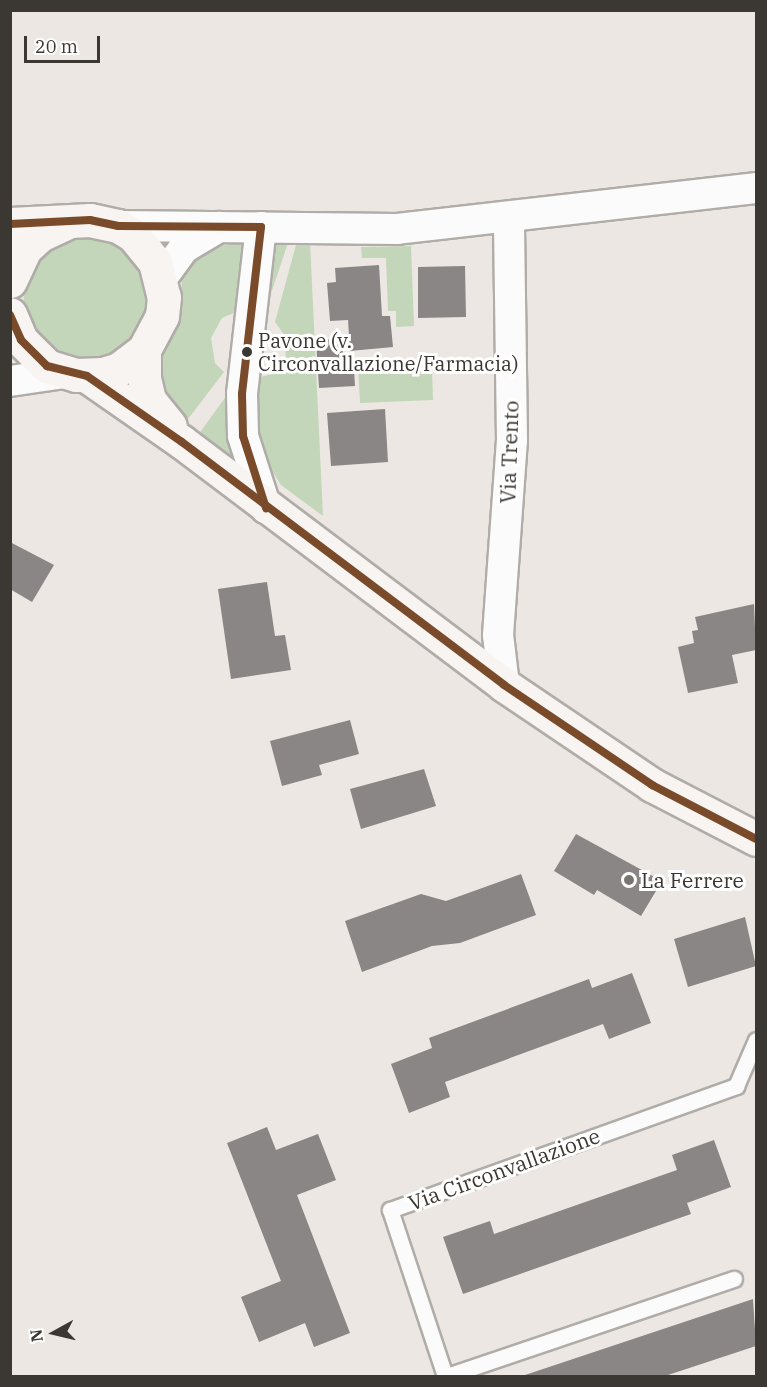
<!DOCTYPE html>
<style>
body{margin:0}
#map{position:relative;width:767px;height:1387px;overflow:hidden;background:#ece7e2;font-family:"IBM Plex Serif",serif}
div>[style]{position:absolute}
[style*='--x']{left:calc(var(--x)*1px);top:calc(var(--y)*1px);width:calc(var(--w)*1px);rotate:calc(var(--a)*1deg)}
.green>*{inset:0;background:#c3d6b9}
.building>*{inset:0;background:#8a8686}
.roads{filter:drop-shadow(2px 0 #b0aca8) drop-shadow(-2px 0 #b0aca8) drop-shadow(0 2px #b0aca8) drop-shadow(0 -2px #b0aca8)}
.lane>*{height:15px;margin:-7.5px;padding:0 7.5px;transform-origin:7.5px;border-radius:7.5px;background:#fcfbfb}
.street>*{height:30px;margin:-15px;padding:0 15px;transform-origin:15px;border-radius:15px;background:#fcfbfb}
.secondary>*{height:33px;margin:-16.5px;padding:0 16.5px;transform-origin:16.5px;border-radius:16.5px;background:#f8f4f2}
.bus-1>*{height:8px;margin:-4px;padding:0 4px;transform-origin:4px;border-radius:4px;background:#7a4b2a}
.dots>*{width:16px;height:16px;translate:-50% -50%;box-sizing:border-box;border:3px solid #fff;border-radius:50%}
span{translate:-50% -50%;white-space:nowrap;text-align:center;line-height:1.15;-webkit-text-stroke:6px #fff;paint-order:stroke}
.bus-label{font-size:20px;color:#3b3733}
.left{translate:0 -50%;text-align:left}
.street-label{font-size:21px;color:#3b3733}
.poi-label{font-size:21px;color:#3b3733}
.frame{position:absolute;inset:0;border:12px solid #3b3733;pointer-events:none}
.north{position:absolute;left:24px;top:1303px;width:60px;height:60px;-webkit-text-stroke:4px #fff;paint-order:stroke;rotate:262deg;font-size:16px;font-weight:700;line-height:24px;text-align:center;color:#3b3733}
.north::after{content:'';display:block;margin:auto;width:21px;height:27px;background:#3b3733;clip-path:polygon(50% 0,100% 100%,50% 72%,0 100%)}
.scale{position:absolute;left:24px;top:36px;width:76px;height:27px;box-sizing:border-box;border:3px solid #3b3733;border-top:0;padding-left:8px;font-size:18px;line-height:21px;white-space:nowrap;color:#3b3733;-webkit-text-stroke:4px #fff;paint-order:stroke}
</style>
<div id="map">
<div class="green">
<i style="clip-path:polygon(74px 234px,118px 240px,149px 279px,146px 326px,109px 359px,65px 359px,41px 343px,23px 310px,25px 280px,41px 252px)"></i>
<i style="clip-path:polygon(248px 241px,241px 310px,222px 318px,211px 338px,215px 363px,224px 372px,188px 419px,159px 390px,156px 363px,178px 323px,183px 269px,207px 248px)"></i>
<i style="clip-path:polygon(310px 242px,323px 516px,281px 485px,265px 460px,257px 432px,255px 378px,278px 373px,286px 361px,285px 336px,275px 322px,296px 245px)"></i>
<i style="clip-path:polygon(269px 243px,288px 243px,264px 314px)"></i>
<i style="clip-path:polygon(411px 246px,414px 326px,396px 327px,396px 311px,388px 311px,386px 258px,362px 258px,361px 247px)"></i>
<i style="clip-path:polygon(397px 362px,397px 371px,432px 369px,433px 400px,360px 403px,358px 364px)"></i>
<i style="clip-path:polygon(235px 384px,240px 470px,198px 435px)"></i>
</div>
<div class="building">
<i style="clip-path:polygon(379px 265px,382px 316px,390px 316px,393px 347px,350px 351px,348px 320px,330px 321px,327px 283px,336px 282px,335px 268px)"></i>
<i style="clip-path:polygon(465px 266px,466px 317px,418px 318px,418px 267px)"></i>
<i style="clip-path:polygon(342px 339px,343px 355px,353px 354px,355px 386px,319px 388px,316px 340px)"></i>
<i style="clip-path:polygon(385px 409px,388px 462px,331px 466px,327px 413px)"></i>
<i style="clip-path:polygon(10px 542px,54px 565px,32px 602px,10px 589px)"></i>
<i style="clip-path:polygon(267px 582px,275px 636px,285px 635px,291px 670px,231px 679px,218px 589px)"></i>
<i style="clip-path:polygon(754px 604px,756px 650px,732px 655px,738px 683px,688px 693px,678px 647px,694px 643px,692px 631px,698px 630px,695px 617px)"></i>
<i style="clip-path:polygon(350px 720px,359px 754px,319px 765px,322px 775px,282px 786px,270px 741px)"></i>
<i style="clip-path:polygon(424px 769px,436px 806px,361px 829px,350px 789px)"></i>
<i style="clip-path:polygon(576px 834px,662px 881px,641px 916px,597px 890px,594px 895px,554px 871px)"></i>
<i style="clip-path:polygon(521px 874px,536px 915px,460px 943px,432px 946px,362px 972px,345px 921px,421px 894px,446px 901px)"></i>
<i style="clip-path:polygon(745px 917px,756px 966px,688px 987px,674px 939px)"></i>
<i style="clip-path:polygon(632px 973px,651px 1023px,609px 1039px,603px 1024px,445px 1082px,450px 1097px,409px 1113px,391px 1064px,432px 1048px,429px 1038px,589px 979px,592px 988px)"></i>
<i style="clip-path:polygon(267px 1127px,276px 1150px,318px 1134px,336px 1180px,297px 1195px,350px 1333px,314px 1347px,305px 1323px,259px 1342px,241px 1297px,281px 1281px,227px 1143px)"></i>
<i style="clip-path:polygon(714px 1140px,731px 1187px,687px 1203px,691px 1214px,463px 1294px,443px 1237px,490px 1221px,494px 1234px,677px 1170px,672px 1155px)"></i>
<i style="clip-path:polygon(753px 1299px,756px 1346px,665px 1376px,522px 1376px)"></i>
</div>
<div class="roads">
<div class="lane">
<i style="--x:445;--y:1376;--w:175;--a:-108.3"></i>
<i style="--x:390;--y:1210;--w:368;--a:-19.7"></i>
<i style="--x:736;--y:1086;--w:50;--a:-66.5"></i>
<i style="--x:447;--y:1376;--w:303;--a:-18.7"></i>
</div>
<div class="street">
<i style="--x:118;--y:226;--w:279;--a:0.6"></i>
<i style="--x:397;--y:229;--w:361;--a:-6.5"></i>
<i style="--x:261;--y:227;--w:168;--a:96.5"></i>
<i style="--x:242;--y:394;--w:42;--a:88.6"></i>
<i style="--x:243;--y:436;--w:76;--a:72.3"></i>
<i style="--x:162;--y:278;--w:37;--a:-54"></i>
<i style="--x:184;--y:248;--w:41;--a:-31"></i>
<i style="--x:10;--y:381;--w:55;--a:-8.4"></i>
<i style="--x:504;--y:685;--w:50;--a:-96.8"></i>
<i style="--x:498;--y:635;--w:196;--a:-85.9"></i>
<i style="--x:512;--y:440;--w:222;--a:-90.8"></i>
</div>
<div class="secondary">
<i style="--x:10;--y:224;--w:80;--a:-2.9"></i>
<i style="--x:90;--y:220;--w:29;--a:12"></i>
<i style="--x:118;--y:226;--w:17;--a:31"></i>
<i style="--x:133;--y:235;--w:35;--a:51"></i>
<i style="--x:155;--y:262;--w:36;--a:76"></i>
<i style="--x:164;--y:297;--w:19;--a:96"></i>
<i style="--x:162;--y:316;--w:38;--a:118"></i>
<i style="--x:144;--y:350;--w:31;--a:143"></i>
<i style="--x:119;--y:369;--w:17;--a:163"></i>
<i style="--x:103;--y:374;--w:27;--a:178"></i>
<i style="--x:76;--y:375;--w:30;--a:-163"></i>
<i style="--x:47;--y:366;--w:37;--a:-135"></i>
<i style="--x:21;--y:340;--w:28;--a:-113"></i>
<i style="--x:10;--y:281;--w:35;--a:-65"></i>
<i style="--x:25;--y:249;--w:21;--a:-43"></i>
<i style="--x:40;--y:235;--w:29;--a:-25"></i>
<i style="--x:144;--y:350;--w:28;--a:90"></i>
<i style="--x:144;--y:378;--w:23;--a:77"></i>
<i style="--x:149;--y:400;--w:33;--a:51"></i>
<i style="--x:87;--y:376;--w:116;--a:34.8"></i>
<i style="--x:182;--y:442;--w:403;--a:37"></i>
<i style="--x:504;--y:685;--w:179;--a:34"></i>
<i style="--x:652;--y:785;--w:117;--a:27.4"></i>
</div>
</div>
<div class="bus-1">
<i style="--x:10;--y:224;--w:80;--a:-2.9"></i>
<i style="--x:90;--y:220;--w:29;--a:12"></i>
<i style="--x:118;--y:226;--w:143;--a:0.4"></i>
<i style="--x:261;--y:227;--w:168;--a:96.5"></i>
<i style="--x:242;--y:394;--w:42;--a:88.6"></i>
<i style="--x:243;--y:436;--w:76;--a:72.3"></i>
<i style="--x:10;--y:315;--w:27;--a:66"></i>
<i style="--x:21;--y:340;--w:37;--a:45"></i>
<i style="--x:47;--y:366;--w:41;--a:14"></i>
<i style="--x:87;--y:376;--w:116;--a:34.8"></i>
<i style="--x:182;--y:442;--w:403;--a:37"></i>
<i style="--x:504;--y:685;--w:179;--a:34"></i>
<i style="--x:652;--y:785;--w:117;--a:27.4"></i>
</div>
<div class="dots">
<i style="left:247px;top:352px;background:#3b3733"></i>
<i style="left:629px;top:880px;background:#797570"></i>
</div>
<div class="bus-label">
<span class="left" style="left:258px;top:352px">Pavone (v.<br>Circonvallazione/Farmacia)</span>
</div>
<div class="street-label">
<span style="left:509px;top:452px;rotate:-88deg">Via Trento</span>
<span style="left:504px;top:1169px;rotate:-20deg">Via Circonvallazione</span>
</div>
<div class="poi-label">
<span class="left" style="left:641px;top:880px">La Ferrere</span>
</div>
<div class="frame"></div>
<div class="north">N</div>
<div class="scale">20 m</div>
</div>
